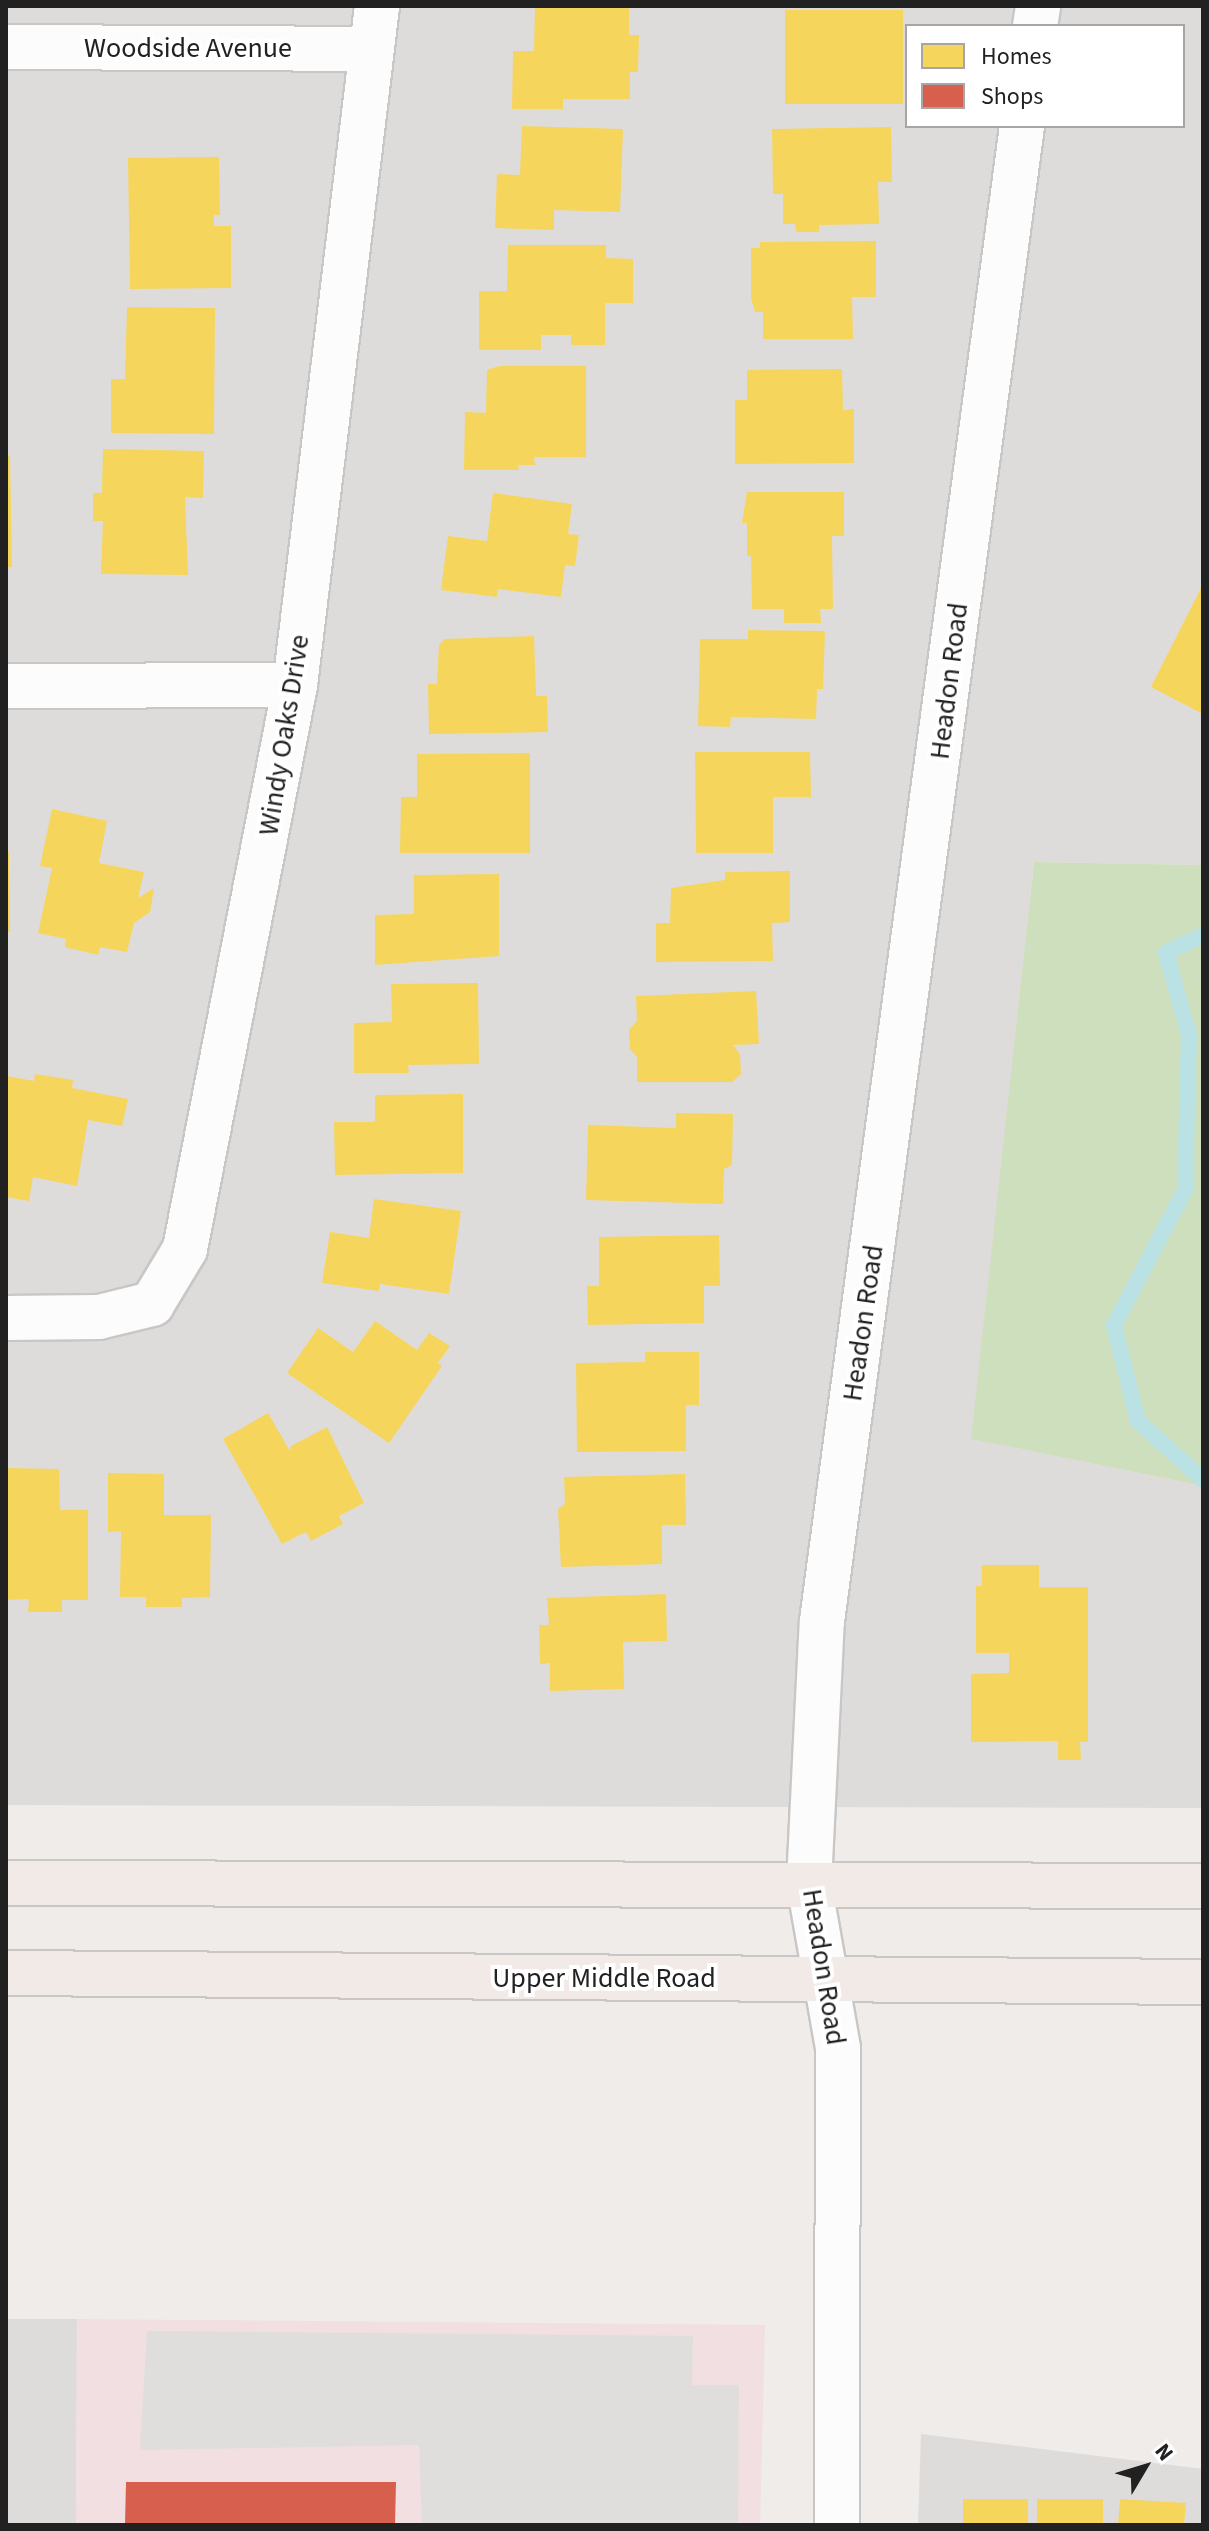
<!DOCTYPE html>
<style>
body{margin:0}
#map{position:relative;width:1209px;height:2531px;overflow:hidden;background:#efecea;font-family:"Source Sans 3",sans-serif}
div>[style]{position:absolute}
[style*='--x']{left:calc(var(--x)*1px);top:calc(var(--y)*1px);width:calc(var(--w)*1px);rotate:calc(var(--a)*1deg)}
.residential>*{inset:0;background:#dedcdb}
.commercial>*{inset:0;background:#f1dfe1}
.forest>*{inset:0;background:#cedfbd}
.parking>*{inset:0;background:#dfdedd}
.homes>*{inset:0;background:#f6d55c}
.shops>*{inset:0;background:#d6604d}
.stream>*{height:16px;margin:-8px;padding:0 8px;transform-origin:8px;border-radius:8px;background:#bae2e4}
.roads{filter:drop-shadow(2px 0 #c8c7c6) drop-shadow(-2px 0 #c8c7c6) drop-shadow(0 2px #c8c7c6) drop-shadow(0 -2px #c8c7c6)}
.minor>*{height:44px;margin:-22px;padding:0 22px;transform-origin:22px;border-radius:22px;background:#fdfcfc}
.major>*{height:44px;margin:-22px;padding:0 22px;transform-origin:22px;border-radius:22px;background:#f2eae6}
span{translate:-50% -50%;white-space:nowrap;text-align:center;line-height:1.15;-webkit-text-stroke:8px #fff;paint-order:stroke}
.street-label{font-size:28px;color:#212121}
.frame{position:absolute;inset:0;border:8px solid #212121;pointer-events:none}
.legend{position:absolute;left:905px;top:24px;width:280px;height:104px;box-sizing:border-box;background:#fff;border:2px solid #a6a6a6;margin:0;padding:10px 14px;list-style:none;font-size:24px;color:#212121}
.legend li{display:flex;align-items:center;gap:16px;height:40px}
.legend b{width:40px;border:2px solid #a6a6a6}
.north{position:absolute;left:1105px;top:2427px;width:80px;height:80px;-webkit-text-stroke:6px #fff;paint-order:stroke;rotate:52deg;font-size:22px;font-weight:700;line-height:32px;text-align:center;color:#212121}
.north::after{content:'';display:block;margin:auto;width:28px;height:36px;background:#212121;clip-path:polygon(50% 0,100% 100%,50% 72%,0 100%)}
</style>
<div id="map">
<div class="residential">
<i style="clip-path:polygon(evenodd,6px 6px,1203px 6px,1203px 865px,1034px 862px,972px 1439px,1203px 1486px,1203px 1808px,6px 1805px,6px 6px,907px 26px,1183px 26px,1183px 126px,907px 126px,907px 26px)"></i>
<i style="clip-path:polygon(6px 2319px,77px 2319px,76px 2525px,6px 2525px)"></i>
<i style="clip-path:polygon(921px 2434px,1203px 2469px,1203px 2525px,918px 2525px)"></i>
</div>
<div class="commercial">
<i style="clip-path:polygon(77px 2319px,765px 2325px,760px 2525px,76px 2525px)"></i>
</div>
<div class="forest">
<i style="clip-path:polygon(1034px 862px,1203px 865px,1203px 1486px,971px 1439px)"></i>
</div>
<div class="parking">
<i style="clip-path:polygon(147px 2331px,693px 2336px,692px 2385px,739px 2385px,738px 2525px,422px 2525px,419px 2445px,140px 2450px)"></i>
</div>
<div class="homes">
<i style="clip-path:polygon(535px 6px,629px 7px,629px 35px,639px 35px,638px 72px,630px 72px,630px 99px,563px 99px,563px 109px,512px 109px,513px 51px,534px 51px)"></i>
<i style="clip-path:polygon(785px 10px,903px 10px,903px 104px,785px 104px)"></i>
<i style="clip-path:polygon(522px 126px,623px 129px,620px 212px,554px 210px,554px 230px,495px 228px,497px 174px,520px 175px)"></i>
<i style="clip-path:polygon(891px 127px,892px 182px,878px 182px,879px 224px,819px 225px,819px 232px,796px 232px,795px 224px,783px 224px,783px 194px,773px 194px,772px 129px)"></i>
<i style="clip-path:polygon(219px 157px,220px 215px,214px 215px,214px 226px,231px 226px,231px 288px,130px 289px,128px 158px)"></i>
<i style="clip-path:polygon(876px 241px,876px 297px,852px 297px,853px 339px,763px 339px,763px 312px,755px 312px,751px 298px,751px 248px,760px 248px,760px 242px)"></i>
<i style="clip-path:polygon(508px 245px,606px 245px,606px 258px,633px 259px,633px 303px,605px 303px,605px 345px,571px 345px,571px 335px,541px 335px,541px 350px,479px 350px,479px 291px,507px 291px)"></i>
<i style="clip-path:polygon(127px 307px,215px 308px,214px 434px,111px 433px,111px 379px,125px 379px)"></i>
<i style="clip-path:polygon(499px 366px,586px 366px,586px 457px,534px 457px,535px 465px,518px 465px,519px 470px,464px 470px,465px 412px,486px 413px,487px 370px)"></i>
<i style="clip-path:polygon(842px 369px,843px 410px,854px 409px,854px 463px,735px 464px,735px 400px,747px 400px,747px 370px)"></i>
<i style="clip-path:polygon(103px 449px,204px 451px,203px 498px,185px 497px,188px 575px,101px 574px,103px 521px,93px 521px,93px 493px,102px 493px)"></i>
<i style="clip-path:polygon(6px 456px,10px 456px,12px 567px,6px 567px)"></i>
<i style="clip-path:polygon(747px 492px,844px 492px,844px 536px,832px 536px,833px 609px,820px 609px,821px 623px,784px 623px,784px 609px,752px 609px,751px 556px,747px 556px,747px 523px,742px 523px)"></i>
<i style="clip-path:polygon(493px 493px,572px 504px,568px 534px,579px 535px,575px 566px,565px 565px,561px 597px,498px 589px,497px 597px,441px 590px,448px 536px,487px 541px)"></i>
<i style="clip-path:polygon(1203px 584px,1203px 714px,1151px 687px)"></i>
<i style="clip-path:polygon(748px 630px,825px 631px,823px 689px,817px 689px,816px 719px,731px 717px,730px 727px,698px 726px,700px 639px,748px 639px)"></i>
<i style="clip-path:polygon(534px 636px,536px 696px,547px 696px,548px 732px,429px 734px,428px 684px,437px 684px,439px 645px,445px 639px)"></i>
<i style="clip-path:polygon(695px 752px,810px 752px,811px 797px,773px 797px,773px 853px,696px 853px)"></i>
<i style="clip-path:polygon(530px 753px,530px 853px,400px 853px,401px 797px,417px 797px,417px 754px)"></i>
<i style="clip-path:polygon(52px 809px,107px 821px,99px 863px,144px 872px,138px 898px,154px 888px,150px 912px,134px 923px,127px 952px,100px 947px,98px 955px,65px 947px,66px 939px,38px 933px,52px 868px,40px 866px)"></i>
<i style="clip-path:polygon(6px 852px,9px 852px,10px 932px,6px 932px)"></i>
<i style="clip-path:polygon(790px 871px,790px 922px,772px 923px,773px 961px,656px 962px,656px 923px,670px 923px,671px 888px,725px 880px,725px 872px)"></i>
<i style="clip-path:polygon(499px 874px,499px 956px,375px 965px,375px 915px,414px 914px,414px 875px)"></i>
<i style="clip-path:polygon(478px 983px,479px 1064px,408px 1065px,409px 1073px,354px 1073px,354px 1023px,392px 1022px,391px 984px)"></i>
<i style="clip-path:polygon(756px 991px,759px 1044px,733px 1045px,740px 1054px,741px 1074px,732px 1082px,637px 1082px,637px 1057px,630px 1049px,629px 1030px,637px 1021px,636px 996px)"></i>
<i style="clip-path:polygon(35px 1074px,73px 1080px,72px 1088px,128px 1099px,122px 1126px,88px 1120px,77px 1186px,33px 1177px,29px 1201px,6px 1197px,6px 1081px,7px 1076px,34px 1081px)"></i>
<i style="clip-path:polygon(463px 1094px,463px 1173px,335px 1175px,334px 1122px,375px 1122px,375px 1095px)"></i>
<i style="clip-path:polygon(676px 1113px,733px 1114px,732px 1165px,724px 1169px,723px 1204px,586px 1200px,588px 1125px,676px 1128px)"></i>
<i style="clip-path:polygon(374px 1199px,461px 1211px,449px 1294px,380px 1284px,379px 1291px,322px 1283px,330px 1232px,369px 1238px)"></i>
<i style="clip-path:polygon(719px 1235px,720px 1286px,704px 1286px,704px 1323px,588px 1325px,587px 1286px,599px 1286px,599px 1237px)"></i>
<i style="clip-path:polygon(375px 1321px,417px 1350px,429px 1333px,450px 1346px,438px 1363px,442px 1366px,389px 1443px,287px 1373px,318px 1328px,353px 1352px)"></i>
<i style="clip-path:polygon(645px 1352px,699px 1352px,699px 1405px,686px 1405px,686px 1451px,577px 1452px,576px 1363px,645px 1362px)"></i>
<i style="clip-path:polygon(268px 1413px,290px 1451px,291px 1446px,327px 1427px,364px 1503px,339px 1516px,343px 1524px,311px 1541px,306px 1532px,282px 1544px,223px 1439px)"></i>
<i style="clip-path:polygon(6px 1468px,59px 1469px,60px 1510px,88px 1510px,88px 1600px,62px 1600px,62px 1612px,28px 1612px,29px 1599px,6px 1600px)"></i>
<i style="clip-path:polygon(108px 1473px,164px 1474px,164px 1515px,211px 1515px,210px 1597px,182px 1598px,182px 1607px,146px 1607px,146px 1597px,120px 1597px,121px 1531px,108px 1532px)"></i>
<i style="clip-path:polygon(685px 1474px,686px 1525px,662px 1525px,662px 1564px,561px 1567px,558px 1509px,565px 1504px,564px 1477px)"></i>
<i style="clip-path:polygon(982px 1565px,1039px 1565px,1039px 1587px,1088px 1587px,1088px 1742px,1080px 1742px,1081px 1760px,1058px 1760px,1058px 1741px,971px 1742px,971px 1674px,1009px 1673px,1009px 1653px,976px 1653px,976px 1586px,982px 1586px)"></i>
<i style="clip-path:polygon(666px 1594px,667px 1641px,623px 1642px,624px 1689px,550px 1691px,550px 1663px,540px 1664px,539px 1625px,549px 1625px,547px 1598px)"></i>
<i style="clip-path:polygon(963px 2499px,1028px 2499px,1028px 2525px,963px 2525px)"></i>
<i style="clip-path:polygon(1037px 2499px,1103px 2499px,1103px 2525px,1037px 2525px)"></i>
<i style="clip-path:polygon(1120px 2499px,1186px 2503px,1184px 2525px,1118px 2525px)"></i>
</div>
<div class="shops">
<i style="clip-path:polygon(126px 2482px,396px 2482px,395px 2525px,125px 2525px)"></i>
</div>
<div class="stream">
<i style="--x:1203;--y:935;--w:41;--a:154.1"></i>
<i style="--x:1166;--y:953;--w:85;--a:74.3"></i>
<i style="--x:1189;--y:1035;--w:155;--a:91.5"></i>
<i style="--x:1185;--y:1190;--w:153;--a:117.7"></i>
<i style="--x:1114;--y:1325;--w:99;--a:76"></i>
<i style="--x:1138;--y:1421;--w:88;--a:42.2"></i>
</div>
<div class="roads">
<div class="minor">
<i style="--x:1035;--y:26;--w:20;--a:-81"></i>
<i style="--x:6;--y:47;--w:364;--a:0.3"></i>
<i style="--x:6;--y:686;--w:289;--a:-0.2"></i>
<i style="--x:6;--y:1318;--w:93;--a:-0.6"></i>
<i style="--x:99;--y:1317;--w:55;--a:-13.8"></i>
<i style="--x:152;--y:1304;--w:64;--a:-59"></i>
<i style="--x:185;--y:1249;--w:575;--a:-78.96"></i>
<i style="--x:295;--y:685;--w:684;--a:-83.11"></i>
<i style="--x:837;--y:2525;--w:477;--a:-89.9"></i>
<i style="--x:838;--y:2048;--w:168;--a:-100"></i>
<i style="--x:809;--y:1883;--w:262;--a:-87.2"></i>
<i style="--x:822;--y:1621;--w:1508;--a:-82.38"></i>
</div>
<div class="major">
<i style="--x:6;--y:1883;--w:1197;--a:0.14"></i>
<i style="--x:6;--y:1973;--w:1197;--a:0.43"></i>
</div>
</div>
<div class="street-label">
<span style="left:188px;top:48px">Woodside Avenue</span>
<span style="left:949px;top:681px;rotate:-83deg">Headon Road</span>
<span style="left:284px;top:735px;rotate:-81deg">Windy Oaks Drive</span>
<span style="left:863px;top:1323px;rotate:-82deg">Headon Road</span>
<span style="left:824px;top:1967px;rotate:81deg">Headon Road</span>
<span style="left:604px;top:1978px">Upper Middle Road</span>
</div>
<div class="frame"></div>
<ul class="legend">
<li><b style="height:22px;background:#f6d55c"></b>Homes</li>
<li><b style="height:22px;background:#d6604d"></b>Shops</li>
</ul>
<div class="north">N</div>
</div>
